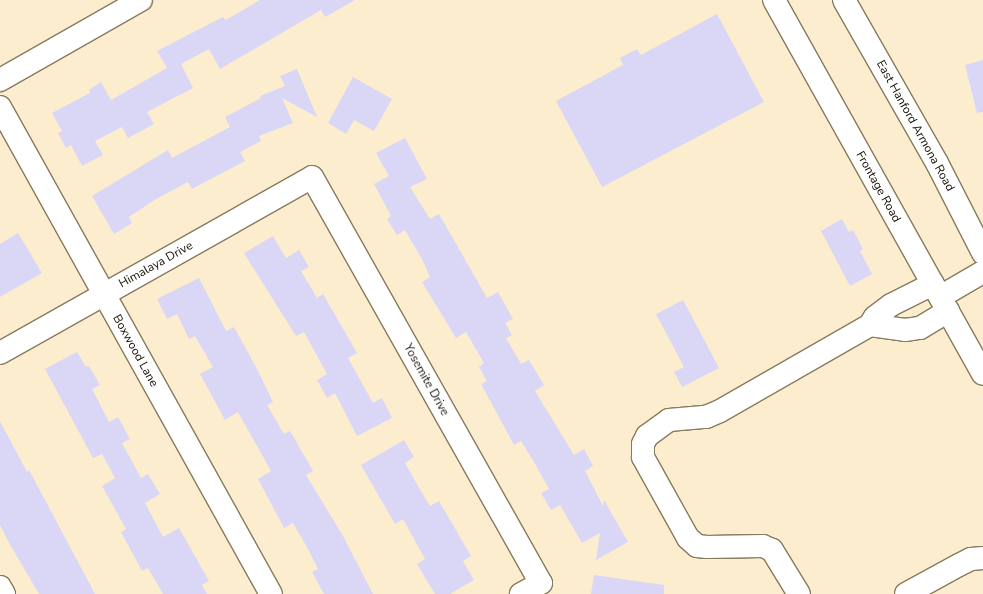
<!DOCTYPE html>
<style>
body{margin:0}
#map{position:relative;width:983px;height:594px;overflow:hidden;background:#fcedce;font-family:"Nunito Sans",sans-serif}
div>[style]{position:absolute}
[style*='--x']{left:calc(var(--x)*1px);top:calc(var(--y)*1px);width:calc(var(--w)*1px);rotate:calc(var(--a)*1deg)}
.building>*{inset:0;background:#dad6f6}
.roads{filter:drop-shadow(1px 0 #877a5e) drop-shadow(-1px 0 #877a5e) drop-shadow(0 1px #877a5e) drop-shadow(0 -1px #877a5e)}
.minor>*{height:22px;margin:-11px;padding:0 11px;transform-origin:11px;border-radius:11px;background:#fff}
.tertiary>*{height:22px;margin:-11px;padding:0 11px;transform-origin:11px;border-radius:11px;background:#fff}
.secondary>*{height:22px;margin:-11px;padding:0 11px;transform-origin:11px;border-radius:11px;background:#fff}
span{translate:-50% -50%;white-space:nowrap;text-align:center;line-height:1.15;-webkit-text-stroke:3px #fff;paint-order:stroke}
.street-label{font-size:12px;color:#140f05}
</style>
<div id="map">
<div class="building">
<i style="clip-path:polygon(260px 0,355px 0,325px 17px,321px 10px,220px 69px,209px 49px,181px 64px,193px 88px,147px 112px,154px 124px,128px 138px,122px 127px,95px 141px,103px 155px,82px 166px,71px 145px,66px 148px,58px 133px,62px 131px,52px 113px,90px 93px,89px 90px,101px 82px,111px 100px,167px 68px,157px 51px,223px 17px,226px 20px)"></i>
<i style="clip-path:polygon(717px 14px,764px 102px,602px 187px,556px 101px,623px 65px,620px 58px,637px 49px,641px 55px)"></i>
<i style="clip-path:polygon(983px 60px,983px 112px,977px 113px,965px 65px)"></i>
<i style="clip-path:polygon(297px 69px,317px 117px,282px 98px,293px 123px,259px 136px,261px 141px,240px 152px,245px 161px,192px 189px,188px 182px,156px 199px,129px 217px,132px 223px,114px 234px,92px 196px,168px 150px,172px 158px,230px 127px,225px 117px,261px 98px,260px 96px,285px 86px,280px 76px)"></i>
<i style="clip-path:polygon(353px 77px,392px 99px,374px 131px,354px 120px,346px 134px,328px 123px)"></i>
<i style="clip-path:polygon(405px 138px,427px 179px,410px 187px,430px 219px,439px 214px,487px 298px,498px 292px,513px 319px,505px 323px,512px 335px,506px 338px,521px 364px,529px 360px,544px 385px,535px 391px,574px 455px,584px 449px,593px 466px,585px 471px,603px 506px,604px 500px,628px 542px,596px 560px,600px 533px,582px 543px,560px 505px,551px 510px,541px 493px,549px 489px,534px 462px,521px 441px,514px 445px,481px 384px,487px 381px,479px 367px,484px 363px,466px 332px,456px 338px,422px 282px,430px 277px,423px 261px,405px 230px,397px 235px,387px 219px,391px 216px,374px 184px,389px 176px,376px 153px)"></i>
<i style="clip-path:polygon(842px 219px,849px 232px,853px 230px,863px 249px,860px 251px,872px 274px,850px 286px,821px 231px)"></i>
<i style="clip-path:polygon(18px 233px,42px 273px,0 297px,0 244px)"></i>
<i style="clip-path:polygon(273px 236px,286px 258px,299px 250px,309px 267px,301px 271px,317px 298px,323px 294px,357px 353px,348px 358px,364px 387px,373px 403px,382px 398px,392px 418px,357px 436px,335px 393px,327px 398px,317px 380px,327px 374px,304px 332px,296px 336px,244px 253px)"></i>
<i style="clip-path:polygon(199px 278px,226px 331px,234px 327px,257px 369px,273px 402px,267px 405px,284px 434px,290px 431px,313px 471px,306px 475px,343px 536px,373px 594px,324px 594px,312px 572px,318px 569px,308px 549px,293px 523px,284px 528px,258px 479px,271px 471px,238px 412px,225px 420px,200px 374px,213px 367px,195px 336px,189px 339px,177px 314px,167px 319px,157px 299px)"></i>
<i style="clip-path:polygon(683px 300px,719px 368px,682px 387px,674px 372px,684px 367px,656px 314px)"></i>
<i style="clip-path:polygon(77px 352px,86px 367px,89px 366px,100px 385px,92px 389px,109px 422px,118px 417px,130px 439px,122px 443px,141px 478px,148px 474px,160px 494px,145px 503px,163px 537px,179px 528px,209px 581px,202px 585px,207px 594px,163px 594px,148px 568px,142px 571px,121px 532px,126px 529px,102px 486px,115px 478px,102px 454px,93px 458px,45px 369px)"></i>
<i style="clip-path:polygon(0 421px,27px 472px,29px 470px,95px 594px,39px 594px,8px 541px,0 525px)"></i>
<i style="clip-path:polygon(404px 440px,414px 457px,405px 463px,422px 493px,430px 506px,439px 501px,471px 556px,463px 561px,474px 580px,450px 594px,435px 594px,417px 564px,425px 559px,403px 519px,395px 524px,361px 465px)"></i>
<i style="clip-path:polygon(594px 575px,664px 585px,664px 594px,591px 594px)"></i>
</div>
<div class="roads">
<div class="minor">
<i style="--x:774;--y:0;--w:428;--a:60.8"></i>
<i style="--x:0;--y:107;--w:557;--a:60.91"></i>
<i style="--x:940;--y:297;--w:50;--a:-30.2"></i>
<i style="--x:870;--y:325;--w:35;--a:8"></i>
<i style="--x:905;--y:330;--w:15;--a:-8"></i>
<i style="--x:920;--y:328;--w:33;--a:-31"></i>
<i style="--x:0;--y:353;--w:358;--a:-29.4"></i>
<i style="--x:312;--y:177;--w:466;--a:60.6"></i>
<i style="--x:541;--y:583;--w:23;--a:151"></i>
<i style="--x:0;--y:587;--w:8;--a:60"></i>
<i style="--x:799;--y:594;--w:52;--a:-121.5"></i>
<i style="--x:772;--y:550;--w:10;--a:-156"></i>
<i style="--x:763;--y:546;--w:56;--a:179"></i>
<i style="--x:707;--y:547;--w:10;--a:-174"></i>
<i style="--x:697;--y:546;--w:12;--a:-138"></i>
<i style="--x:688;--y:538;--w:93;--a:-119.1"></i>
<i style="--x:643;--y:457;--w:13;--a:-90"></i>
<i style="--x:643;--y:444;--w:9;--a:-63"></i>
<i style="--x:647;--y:436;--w:27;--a:-36"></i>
<i style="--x:669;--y:420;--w:37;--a:-5"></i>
<i style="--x:706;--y:417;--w:15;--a:-23"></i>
<i style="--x:720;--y:411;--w:173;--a:-29.8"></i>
<i style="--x:870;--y:325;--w:9;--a:-58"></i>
<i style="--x:875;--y:317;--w:20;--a:-37"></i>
<i style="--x:891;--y:305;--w:47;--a:-26.6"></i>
<i style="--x:906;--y:594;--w:60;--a:-28.7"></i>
<i style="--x:959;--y:565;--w:13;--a:-27"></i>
<i style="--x:971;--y:559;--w:12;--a:-5"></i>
</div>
<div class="tertiary">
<i style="--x:0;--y:80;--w:162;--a:-29.6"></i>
</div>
<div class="secondary">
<i style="--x:844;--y:0;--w:188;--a:60.3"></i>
<i style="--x:937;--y:163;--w:101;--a:62.9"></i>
</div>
</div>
<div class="street-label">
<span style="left:915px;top:126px;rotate:61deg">East Hanford Armona Road</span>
<span style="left:878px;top:187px;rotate:61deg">Frontage Road</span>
<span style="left:156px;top:265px;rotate:-29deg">Himalaya Drive</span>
<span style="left:135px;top:351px;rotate:61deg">Boxwood Lane</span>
<span style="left:426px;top:380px;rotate:61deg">Yosemite Drive</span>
</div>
</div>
